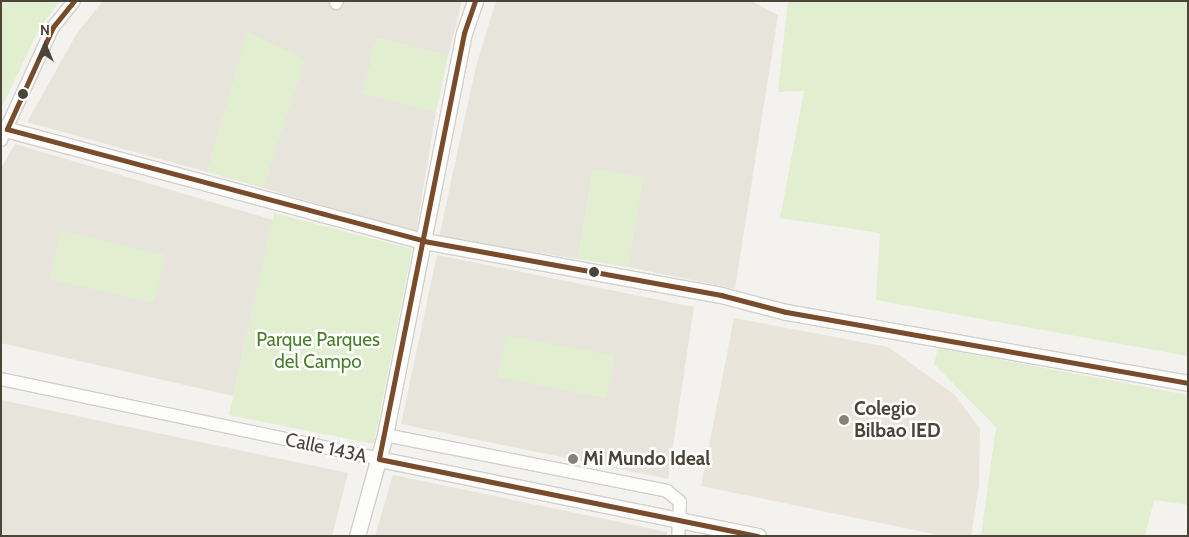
<!DOCTYPE html>
<style>
body{margin:0}
#map{position:relative;width:1189px;height:537px;overflow:hidden;background:#f4f2ee;font-family:Cabin,sans-serif}
div>[style]{position:absolute}
[style*='--x']{left:calc(var(--x)*1px);top:calc(var(--y)*1px);width:calc(var(--w)*1px);rotate:calc(var(--a)*1deg)}
.residential>*{inset:0;background:#e7e4dc}
.education>*{inset:0;background:#eae5da}
.green>*{inset:0;background:#e1eecf}
.roads{filter:drop-shadow(1px 0 #d2d0cb) drop-shadow(-1px 0 #d2d0cb) drop-shadow(0 1px #d2d0cb) drop-shadow(0 -1px #d2d0cb)}
.minor>*{height:12px;margin:-6px;padding:0 6px;transform-origin:6px;border-radius:6px;background:#fdfdfc}
.tertiary>*{height:15px;margin:-7.5px;padding:0 7.5px;transform-origin:7.5px;border-radius:7.5px;background:#fdfdfc}
.bus-1>*{height:5px;margin:-2.5px;padding:0 2.5px;transform-origin:2.5px;border-radius:2.5px;background:#7a4b2a}
.dots>*{width:14px;height:14px;translate:-50% -50%;box-sizing:border-box;border:2px solid #fff;border-radius:50%}
span{translate:-50% -50%;white-space:nowrap;text-align:center;line-height:1.15;-webkit-text-stroke:5px #fff;paint-order:stroke}
.park-label{font-size:19px;color:#4a7f2a}
.poi-label{font-size:19px;color:#4b4439;font-weight:700}
.left{translate:0 -50%;text-align:left}
.street-label{font-size:19px;color:#4b4439}
.frame{position:absolute;inset:0;border:2px solid #4b4439;pointer-events:none}
.north{position:absolute;left:20px;top:20px;width:50px;height:50px;-webkit-text-stroke:4px #fff;paint-order:stroke;rotate:0deg;font-size:14px;font-weight:700;line-height:20px;text-align:center;color:#4b4439}
.north::after{content:'';display:block;margin:auto;width:18px;height:22px;background:#4b4439;clip-path:polygon(50% 0,100% 100%,50% 72%,0 100%)}
</style>
<div id="map">
<div class="residential">
<i style="clip-path:polygon(103px 1px,462px 1px,448px 56px,377px 38px,363px 93px,436px 112px,416px 232px,263px 188px,304px 60px,248px 33px,207px 172px,27px 122px,77px 33px)"></i>
<i style="clip-path:polygon(496px 1px,751px 1px,778px 15px,735px 289px,628px 267px,643px 177px,593px 169px,578px 259px,439px 237px,476px 66px)"></i>
<i style="clip-path:polygon(15px 144px,273px 220px,233px 396px,1px 343px,1px 168px)"></i>
<i style="clip-path:polygon(437px 255px,694px 307px,668px 479px,401px 424px)"></i>
<i style="clip-path:polygon(1px 400px,348px 473px,332px 536px,1px 536px)"></i>
<i style="clip-path:polygon(393px 475px,667px 532px,666px 536px,375px 536px)"></i>
</div>
<div class="education">
<i style="clip-path:polygon(734px 318px,888px 347px,955px 395px,980px 429px,979px 485px,971px 536px,943px 536px,701px 486px)"></i>
</div>
<div class="green">
<i style="clip-path:polygon(1px 1px,60px 1px,39px 29px,1px 109px)"></i>
<i style="clip-path:polygon(788px 1px,1188px 1px,1188px 356px,876px 300px,880px 233px,780px 218px,804px 91px,778px 92px)"></i>
<i style="clip-path:polygon(248px 32px,305px 59px,263px 188px,207px 172px)"></i>
<i style="clip-path:polygon(377px 38px,448px 56px,436px 112px,362px 94px)"></i>
<i style="clip-path:polygon(593px 168px,643px 177px,628px 267px,578px 259px)"></i>
<i style="clip-path:polygon(274px 213px,412px 249px,374px 444px,229px 415px)"></i>
<i style="clip-path:polygon(61px 231px,165px 255px,154px 303px,50px 279px)"></i>
<i style="clip-path:polygon(506px 335px,615px 356px,606px 398px,498px 377px)"></i>
<i style="clip-path:polygon(938px 348px,1188px 395px,1188px 505px,1154px 500px,1145px 536px,981px 536px,996px 427px,934px 364px)"></i>
</div>
<div class="roads">
<div class="minor">
<i style="--x:336;--y:3;--w:2;--a:-63"></i>
<i style="--x:1;--y:140;--w:124;--a:-65.3"></i>
<i style="--x:53;--y:27;--w:33;--a:-51"></i>
<i style="--x:1;--y:379;--w:386;--a:11.9"></i>
<i style="--x:385;--y:435;--w:288;--a:11.2"></i>
<i style="--x:667;--y:491;--w:17;--a:40"></i>
<i style="--x:680;--y:502;--w:34;--a:93"></i>
</div>
<div class="tertiary">
<i style="--x:1;--y:128;--w:438;--a:15"></i>
<i style="--x:424;--y:241;--w:302;--a:10.3"></i>
<i style="--x:721;--y:295;--w:67;--a:14.7"></i>
<i style="--x:786;--y:312;--w:408;--a:10"></i>
<i style="--x:379;--y:459;--w:387;--a:11.5"></i>
<i style="--x:357;--y:536;--w:105;--a:-74.5"></i>
<i style="--x:385;--y:435;--w:410;--a:-78.9"></i>
<i style="--x:464;--y:33;--w:34;--a:-71"></i>
</div>
</div>
<div class="bus-1">
<i style="--x:74;--y:1;--w:33;--a:129"></i>
<i style="--x:53;--y:27;--w:112;--a:114.3"></i>
<i style="--x:7;--y:129;--w:432;--a:15"></i>
<i style="--x:424;--y:241;--w:302;--a:10.3"></i>
<i style="--x:721;--y:295;--w:67;--a:14.7"></i>
<i style="--x:786;--y:312;--w:408;--a:10"></i>
<i style="--x:475;--y:1;--w:34;--a:109"></i>
<i style="--x:464;--y:33;--w:434;--a:101.3"></i>
<i style="--x:379;--y:459;--w:386;--a:11.5"></i>
</div>
<div class="dots">
<i style="left:23px;top:94px;background:#4b4439"></i>
<i style="left:594px;top:272px;background:#4b4439"></i>
<i style="left:844px;top:420px;background:#868178"></i>
<i style="left:573px;top:459px;background:#868178"></i>
</div>
<div class="park-label">
<span style="left:318px;top:351px">Parque Parques<br>del Campo</span>
</div>
<div class="poi-label">
<span class="left" style="left:854px;top:420px">Colegio<br>Bilbao IED</span>
<span class="left" style="left:583px;top:459px">Mi Mundo Ideal</span>
</div>
<div class="street-label">
<span style="left:326px;top:448px;rotate:12deg">Calle 143A</span>
</div>
<div class="frame"></div>
<div class="north">N</div>
</div>
